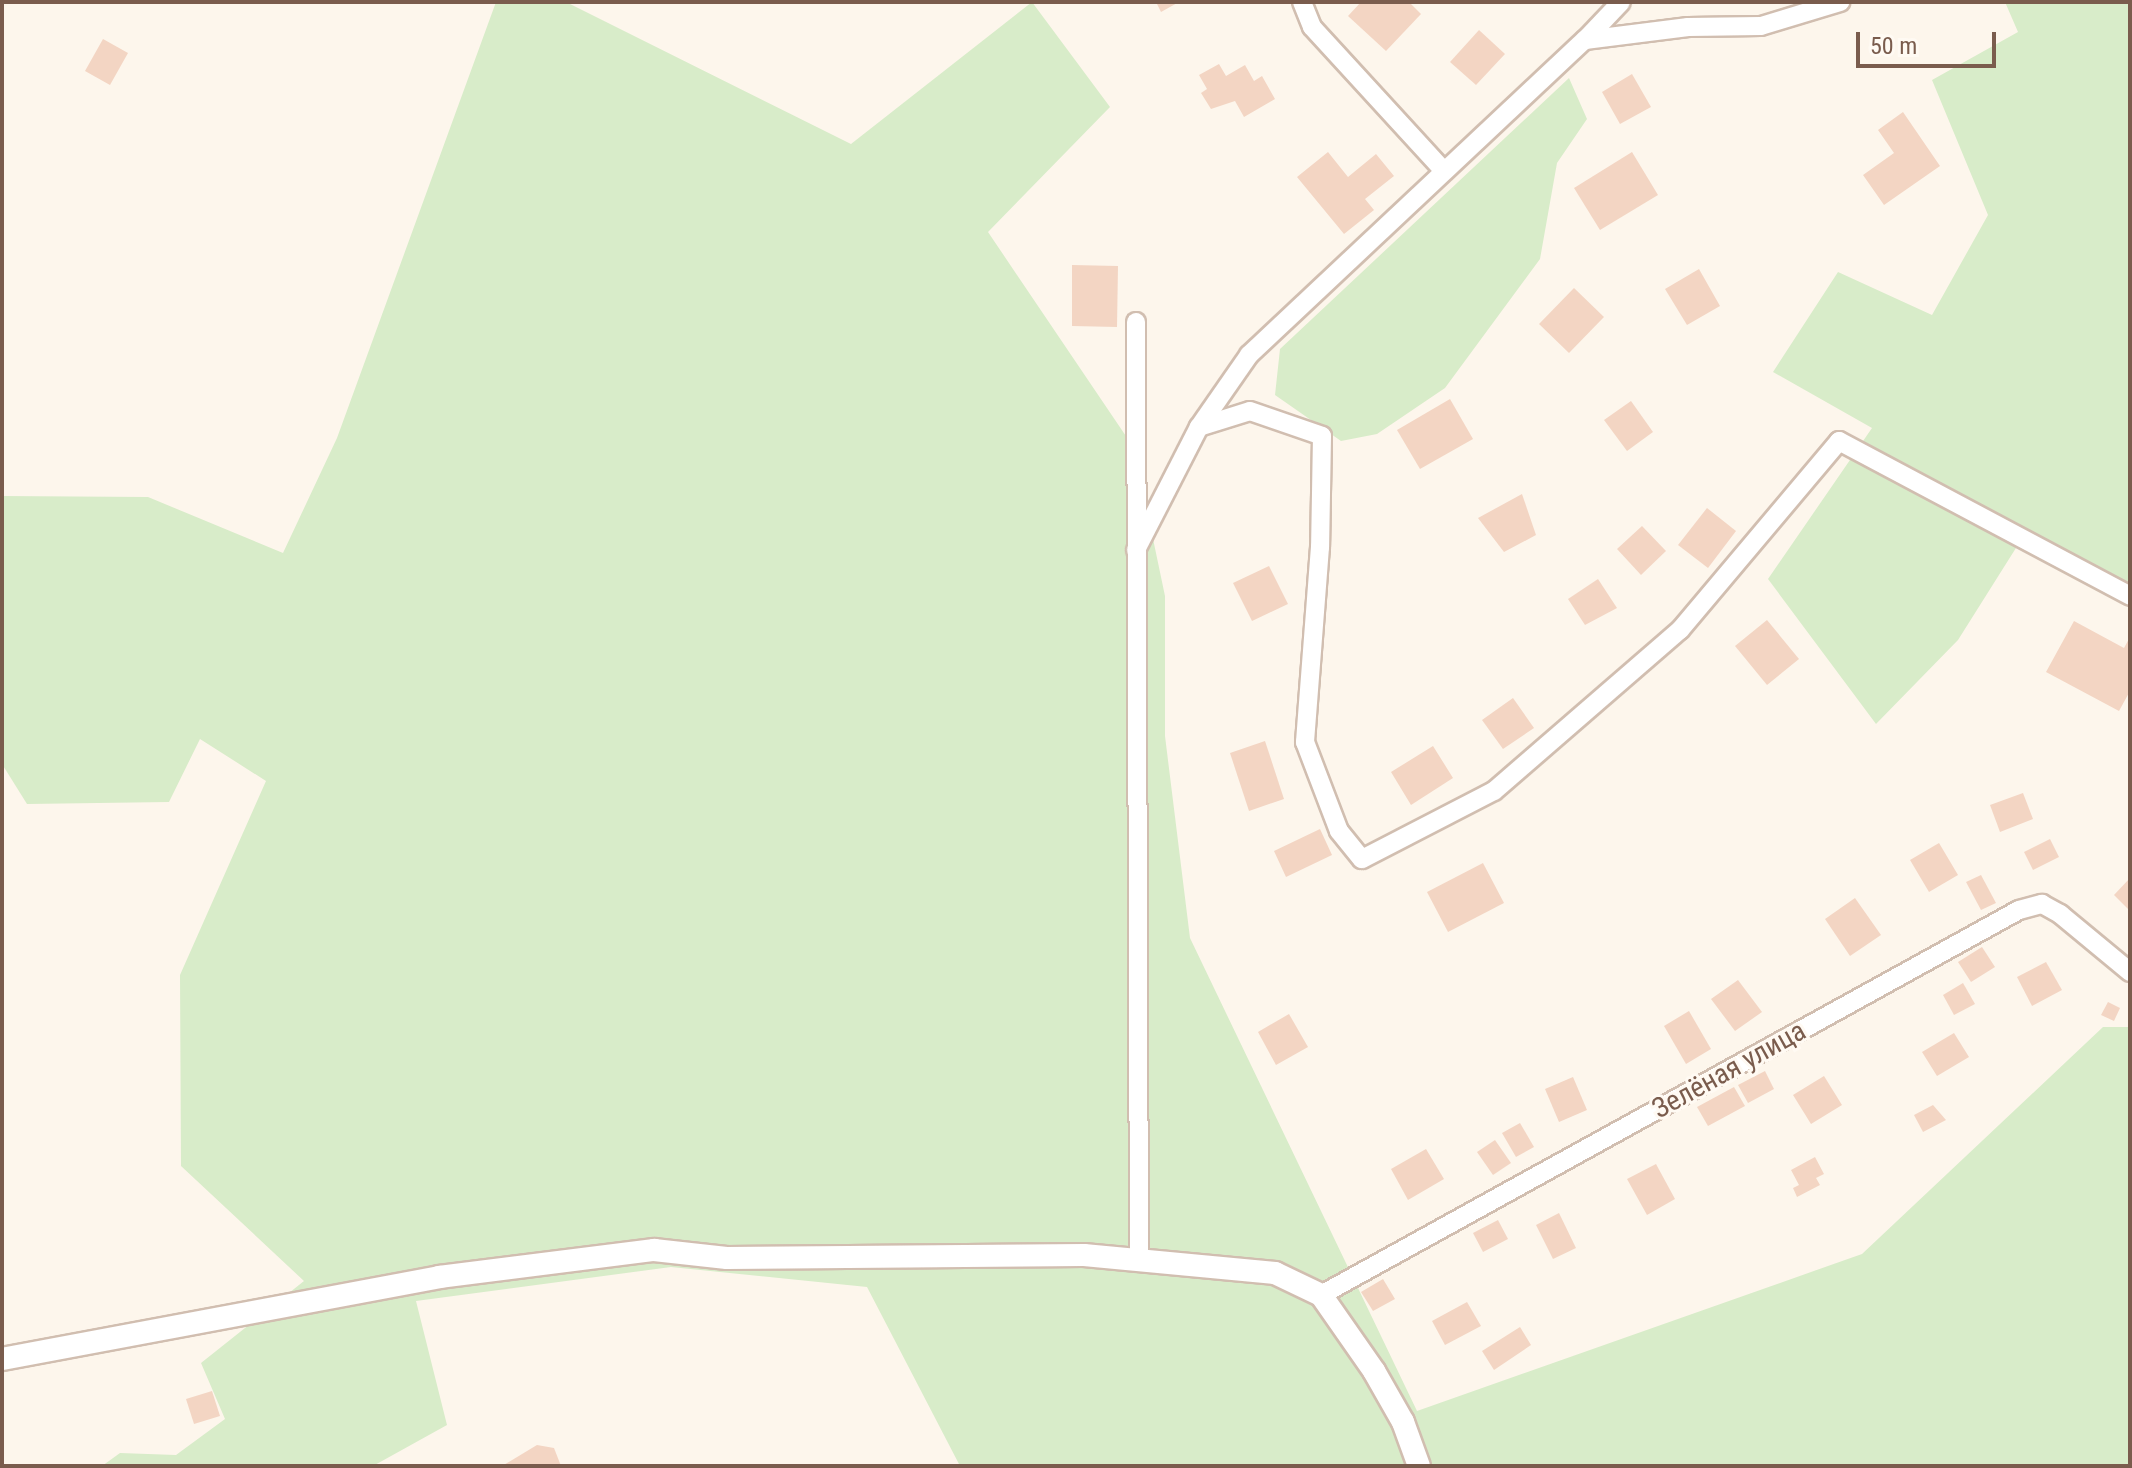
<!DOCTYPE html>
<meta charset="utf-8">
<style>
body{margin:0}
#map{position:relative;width:2132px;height:1468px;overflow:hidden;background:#fdf6ec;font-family:"Roboto Condensed",sans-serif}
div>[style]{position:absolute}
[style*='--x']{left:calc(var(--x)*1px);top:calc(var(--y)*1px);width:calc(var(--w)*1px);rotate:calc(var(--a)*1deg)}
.green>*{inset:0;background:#d8ecc9}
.building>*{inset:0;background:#f3d5c3}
.roads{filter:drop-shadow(2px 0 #d1beb0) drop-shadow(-2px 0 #d1beb0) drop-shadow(0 2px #d1beb0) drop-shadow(0 -2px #d1beb0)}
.minor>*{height:18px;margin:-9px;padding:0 9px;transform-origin:9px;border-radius:9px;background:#fff}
.tertiary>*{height:22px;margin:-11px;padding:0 11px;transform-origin:11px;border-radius:11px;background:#fff}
span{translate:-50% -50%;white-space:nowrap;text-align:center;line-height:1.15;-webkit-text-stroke:6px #fffaf3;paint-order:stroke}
.street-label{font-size:28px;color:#7a5c4d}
.frame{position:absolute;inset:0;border:4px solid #7a5c4d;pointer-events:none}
.scale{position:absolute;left:1856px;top:32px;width:140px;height:36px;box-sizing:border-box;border:4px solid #7a5c4d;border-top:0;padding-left:10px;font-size:24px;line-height:28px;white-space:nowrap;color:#7a5c4d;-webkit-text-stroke:6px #fffaf3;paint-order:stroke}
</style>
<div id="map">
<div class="green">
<i style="clip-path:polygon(496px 2px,566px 2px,851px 144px,1032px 2px,1110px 107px,988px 232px,1134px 448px,1165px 596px,1165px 736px,1190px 938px,1417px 1411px,1862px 1254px,2103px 1027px,2130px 1027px,2130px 1466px,960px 1466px,867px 1287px,671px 1267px,416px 1301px,447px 1425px,373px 1466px,102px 1466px,120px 1453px,176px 1455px,225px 1419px,201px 1363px,304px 1281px,181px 1166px,180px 975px,266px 781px,200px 739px,169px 802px,27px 804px,2px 764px,2px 496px,148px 497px,283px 553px,337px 438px)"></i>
<i style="clip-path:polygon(2005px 2px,2130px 2px,2130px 594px,2021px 540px,1958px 640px,1876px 724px,1768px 579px,1872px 428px,1773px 372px,1838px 272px,1932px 315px,1988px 215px,1932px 80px,2018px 32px)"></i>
<i style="clip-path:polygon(1569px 78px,1587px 119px,1557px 163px,1540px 259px,1445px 388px,1377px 434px,1341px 441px,1275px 395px,1280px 349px)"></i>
</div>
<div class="building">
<i style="clip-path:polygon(1156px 2px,1179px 2px,1161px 12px)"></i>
<i style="clip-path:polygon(1361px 2px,1409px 2px,1421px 14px,1386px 51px,1348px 16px)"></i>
<i style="clip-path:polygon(1479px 30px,1505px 54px,1476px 85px,1450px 62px)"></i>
<i style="clip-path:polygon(103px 39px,128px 53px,110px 85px,85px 71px)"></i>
<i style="clip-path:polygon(1219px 64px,1226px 76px,1245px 65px,1254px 81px,1262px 76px,1275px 99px,1244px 117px,1235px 101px,1211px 109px,1201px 93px,1207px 89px,1199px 75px)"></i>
<i style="clip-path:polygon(1632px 74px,1651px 107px,1620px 124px,1602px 92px)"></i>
<i style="clip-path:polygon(1903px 112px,1940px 166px,1884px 205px,1863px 175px,1894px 153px,1878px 130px)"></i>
<i style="clip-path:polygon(1328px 152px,1348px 177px,1376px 154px,1394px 176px,1365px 199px,1374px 210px,1344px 234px,1297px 177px)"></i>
<i style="clip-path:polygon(1632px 152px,1658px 195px,1600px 230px,1574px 188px)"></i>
<i style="clip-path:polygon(1072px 265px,1118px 266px,1117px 327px,1072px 326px)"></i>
<i style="clip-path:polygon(1699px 269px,1720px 306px,1687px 325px,1665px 289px)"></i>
<i style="clip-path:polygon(1574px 288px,1604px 317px,1569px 353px,1539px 324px)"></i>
<i style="clip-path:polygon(1450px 399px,1473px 439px,1420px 469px,1397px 430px)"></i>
<i style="clip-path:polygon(1631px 401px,1653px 432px,1627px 451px,1604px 420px)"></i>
<i style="clip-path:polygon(1522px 494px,1536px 535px,1504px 552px,1478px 518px)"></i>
<i style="clip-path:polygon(1707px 508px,1736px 531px,1708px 568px,1678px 545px)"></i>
<i style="clip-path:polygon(1642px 526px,1666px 551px,1641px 575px,1617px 549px)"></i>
<i style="clip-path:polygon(1269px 566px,1288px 604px,1252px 621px,1233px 583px)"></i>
<i style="clip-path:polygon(1598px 579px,1617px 608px,1585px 625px,1568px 599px)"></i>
<i style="clip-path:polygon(1767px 620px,1799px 659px,1767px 685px,1735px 646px)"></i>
<i style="clip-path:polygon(2074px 621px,2124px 648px,2130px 637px,2130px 691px,2119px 711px,2046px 672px)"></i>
<i style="clip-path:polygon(1513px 698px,1534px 728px,1503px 749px,1482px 720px)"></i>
<i style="clip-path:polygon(1265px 741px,1284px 799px,1249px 811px,1230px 753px)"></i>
<i style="clip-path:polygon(1433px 746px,1453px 778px,1411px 805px,1391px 772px)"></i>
<i style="clip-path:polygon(2023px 793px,2033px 819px,2000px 832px,1990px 805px)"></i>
<i style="clip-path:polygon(1320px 829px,1332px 855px,1286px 877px,1274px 851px)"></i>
<i style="clip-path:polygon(2050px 839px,2059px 857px,2033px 870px,2024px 852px)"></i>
<i style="clip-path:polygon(1939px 843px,1958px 875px,1929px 892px,1910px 860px)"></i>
<i style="clip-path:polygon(1483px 863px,1504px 903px,1448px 932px,1427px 892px)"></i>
<i style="clip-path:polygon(1981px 875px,1996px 903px,1981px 910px,1966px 882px)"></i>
<i style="clip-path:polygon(2130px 878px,2130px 911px,2114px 895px)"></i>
<i style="clip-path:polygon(1855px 898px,1881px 935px,1850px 956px,1825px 919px)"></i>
<i style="clip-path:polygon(1982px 947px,1995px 967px,1971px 982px,1958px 962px)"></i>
<i style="clip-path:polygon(2046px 962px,2062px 990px,2032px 1006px,2017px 977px)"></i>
<i style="clip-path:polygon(1738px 980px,1762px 1012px,1735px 1031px,1711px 999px)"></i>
<i style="clip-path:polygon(1963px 983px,1975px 1004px,1954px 1015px,1943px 995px)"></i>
<i style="clip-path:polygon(2108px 1002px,2120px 1008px,2114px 1021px,2101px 1015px)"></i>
<i style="clip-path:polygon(1689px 1011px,1711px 1049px,1686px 1064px,1664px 1026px)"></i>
<i style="clip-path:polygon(1289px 1014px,1308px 1047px,1276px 1065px,1258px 1032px)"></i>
<i style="clip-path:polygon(1954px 1033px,1969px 1057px,1937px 1076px,1922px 1052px)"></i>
<i style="clip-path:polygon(1765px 1071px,1774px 1089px,1748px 1103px,1738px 1085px)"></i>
<i style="clip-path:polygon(1824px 1076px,1842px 1105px,1811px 1124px,1793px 1095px)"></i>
<i style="clip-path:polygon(1573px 1077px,1587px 1110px,1559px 1122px,1545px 1089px)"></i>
<i style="clip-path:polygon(1734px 1087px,1745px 1106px,1708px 1126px,1697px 1107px)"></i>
<i style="clip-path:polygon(1933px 1105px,1946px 1120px,1923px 1132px,1914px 1115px)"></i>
<i style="clip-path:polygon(1520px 1123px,1534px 1147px,1516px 1157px,1502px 1133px)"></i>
<i style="clip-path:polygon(1495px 1140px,1511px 1163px,1493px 1175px,1477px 1152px)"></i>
<i style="clip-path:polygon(1426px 1149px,1444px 1179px,1408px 1200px,1391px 1169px)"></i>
<i style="clip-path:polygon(1815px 1157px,1824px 1174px,1816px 1178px,1820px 1185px,1797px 1197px,1793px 1188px,1799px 1185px,1791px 1170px)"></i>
<i style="clip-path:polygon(1656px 1164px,1675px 1199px,1647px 1215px,1627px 1179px)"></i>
<i style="clip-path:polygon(1559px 1213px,1576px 1248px,1553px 1259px,1536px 1225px)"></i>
<i style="clip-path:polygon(1498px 1220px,1508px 1239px,1483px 1252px,1473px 1233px)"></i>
<i style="clip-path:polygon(1383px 1279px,1395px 1299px,1373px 1311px,1361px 1292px)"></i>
<i style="clip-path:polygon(1467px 1302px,1481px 1326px,1445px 1345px,1432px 1321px)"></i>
<i style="clip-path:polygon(1520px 1327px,1531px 1345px,1494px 1370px,1482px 1351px)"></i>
<i style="clip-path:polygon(212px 1391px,220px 1416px,194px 1424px,186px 1399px)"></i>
<i style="clip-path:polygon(537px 1445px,554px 1448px,561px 1466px,502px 1466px)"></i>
</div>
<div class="roads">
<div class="minor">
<i style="--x:1302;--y:2;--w:27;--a:68"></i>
<i style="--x:1312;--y:27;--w:194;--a:47.5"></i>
<i style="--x:1585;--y:40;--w:52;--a:-46.5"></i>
<i style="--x:1136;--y:322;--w:937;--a:89.82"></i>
<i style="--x:1199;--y:427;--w:53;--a:-17.4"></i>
<i style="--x:1250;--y:411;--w:76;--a:19.1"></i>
<i style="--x:1322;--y:436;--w:111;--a:91"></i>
<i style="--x:1320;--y:547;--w:196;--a:94.4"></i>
<i style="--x:1305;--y:742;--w:95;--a:69.1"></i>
<i style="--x:1339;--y:831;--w:36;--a:51"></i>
<i style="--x:1362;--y:859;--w:148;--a:-27.3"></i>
<i style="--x:1494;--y:791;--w:246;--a:-40.9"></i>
<i style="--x:1680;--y:630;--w:247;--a:-49.9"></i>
<i style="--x:1839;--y:441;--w:330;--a:28"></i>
<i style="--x:1136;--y:550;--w:138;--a:-62.9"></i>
<i style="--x:1199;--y:427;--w:88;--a:-55.2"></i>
<i style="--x:1249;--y:355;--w:461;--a:-43.2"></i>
<i style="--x:1585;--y:40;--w:104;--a:-7.2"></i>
<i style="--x:1688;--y:27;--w:73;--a:-0.8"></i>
<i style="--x:1761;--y:26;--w:83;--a:-16.9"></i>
<i style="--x:1321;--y:1295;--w:797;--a:-28.88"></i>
<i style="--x:2019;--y:910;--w:24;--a:-15"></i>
<i style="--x:2042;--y:904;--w:21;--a:29"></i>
<i style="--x:2060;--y:914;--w:91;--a:39.6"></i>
</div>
<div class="tertiary">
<i style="--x:2;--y:1359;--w:445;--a:-10.6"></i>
<i style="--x:439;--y:1277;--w:217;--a:-7.2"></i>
<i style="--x:654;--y:1250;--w:73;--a:6.3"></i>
<i style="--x:727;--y:1258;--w:357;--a:-0.5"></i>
<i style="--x:1084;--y:1255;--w:192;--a:5.4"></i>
<i style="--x:1275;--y:1273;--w:51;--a:25.6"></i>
<i style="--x:1321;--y:1295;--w:93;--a:55.1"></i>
<i style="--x:1374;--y:1371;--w:59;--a:60.4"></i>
<i style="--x:1403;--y:1422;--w:47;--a:70"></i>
</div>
</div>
<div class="street-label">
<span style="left:1729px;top:1070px;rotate:-29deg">Зелёная улица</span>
</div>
<div class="frame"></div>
<div class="scale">50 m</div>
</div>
